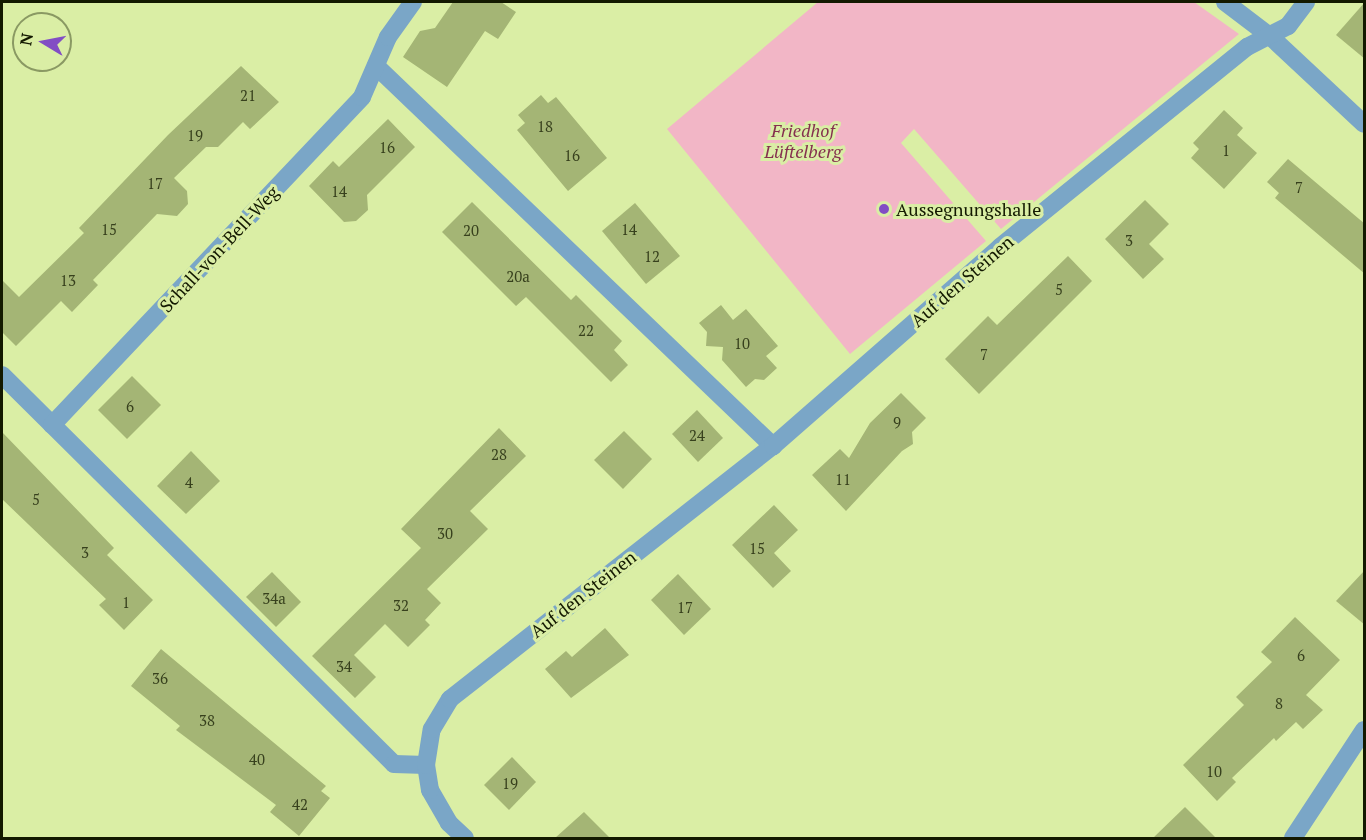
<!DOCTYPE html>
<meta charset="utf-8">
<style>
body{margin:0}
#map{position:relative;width:1366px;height:840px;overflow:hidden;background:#daeea5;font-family:"PT Serif",serif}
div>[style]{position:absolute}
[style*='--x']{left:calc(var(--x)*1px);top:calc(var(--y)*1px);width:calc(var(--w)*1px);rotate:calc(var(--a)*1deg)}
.green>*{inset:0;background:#f2b6c6}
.building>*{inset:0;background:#a4b575}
.street>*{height:18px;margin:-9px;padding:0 9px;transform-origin:9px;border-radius:9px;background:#7aa6c7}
.dots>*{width:16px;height:16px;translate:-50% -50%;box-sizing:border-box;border:3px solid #daeea5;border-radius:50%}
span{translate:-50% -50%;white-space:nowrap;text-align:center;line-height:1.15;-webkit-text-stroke:6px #daeea5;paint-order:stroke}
.number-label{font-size:15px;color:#37401d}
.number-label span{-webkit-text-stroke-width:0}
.park-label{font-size:18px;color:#85314f;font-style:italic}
.poi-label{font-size:18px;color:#131900}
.left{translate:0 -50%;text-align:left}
.street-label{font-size:18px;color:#131900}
.frame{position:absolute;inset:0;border:3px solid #131900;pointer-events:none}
.north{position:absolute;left:12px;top:12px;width:60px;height:60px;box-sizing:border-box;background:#daeea5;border:2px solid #8a9963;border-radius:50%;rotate:280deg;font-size:16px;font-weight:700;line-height:24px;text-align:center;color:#131900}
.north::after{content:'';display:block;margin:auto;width:21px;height:27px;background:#824dc4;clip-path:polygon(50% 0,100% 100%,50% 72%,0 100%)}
</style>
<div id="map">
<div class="green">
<i style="clip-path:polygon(818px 2px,1194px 2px,1239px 34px,1001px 229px,914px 129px,901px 143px,986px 241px,850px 354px,667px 129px)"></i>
</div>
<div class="building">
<i style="clip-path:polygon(453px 2px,501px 2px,516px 12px,498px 39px,485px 31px,447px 87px,403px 57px,420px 31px,435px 28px)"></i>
<i style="clip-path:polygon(1365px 2px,1365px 59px,1336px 35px)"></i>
<i style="clip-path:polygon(241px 66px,279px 102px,250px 129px,243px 122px,218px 147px,206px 147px,174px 178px,187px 191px,188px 204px,177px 216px,157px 214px,93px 280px,98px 285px,72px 312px,61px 301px,16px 346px,2px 332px,2px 280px,19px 297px,84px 233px,79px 228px,168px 135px)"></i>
<i style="clip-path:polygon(541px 95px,548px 103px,556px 97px,607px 158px,568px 191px,517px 130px,525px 123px,518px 115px)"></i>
<i style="clip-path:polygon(1224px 110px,1243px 128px,1237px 135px,1257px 153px,1224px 189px,1191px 158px,1199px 149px,1193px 143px)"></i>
<i style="clip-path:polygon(388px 119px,415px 147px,367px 195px,368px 210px,356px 221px,344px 222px,309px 186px,333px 161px,339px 167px)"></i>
<i style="clip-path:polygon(1288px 159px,1365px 224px,1365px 274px,1275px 198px,1279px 193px,1267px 182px)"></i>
<i style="clip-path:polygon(1145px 200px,1169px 224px,1149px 244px,1164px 259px,1143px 279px,1105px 239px)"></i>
<i style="clip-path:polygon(472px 202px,571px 300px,576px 295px,622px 341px,614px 350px,628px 365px,611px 382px,526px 297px,516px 306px,442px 232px)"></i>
<i style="clip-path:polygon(635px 203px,680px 256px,646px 284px,602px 231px)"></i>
<i style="clip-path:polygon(1068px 256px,1092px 281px,979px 394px,945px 359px,988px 316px,997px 325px)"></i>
<i style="clip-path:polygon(721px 305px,733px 320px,746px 309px,778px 346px,766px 356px,777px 368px,764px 380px,755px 379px,746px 387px,722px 360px,723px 347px,706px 346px,707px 332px,699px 323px)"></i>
<i style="clip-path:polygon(132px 376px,161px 405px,127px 439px,98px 410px)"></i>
<i style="clip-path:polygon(901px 393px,926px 418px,912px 432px,913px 444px,902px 451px,846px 511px,812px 475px,840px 449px,849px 458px,870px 423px)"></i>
<i style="clip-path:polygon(697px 410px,723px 438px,698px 462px,672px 434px)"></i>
<i style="clip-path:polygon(499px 428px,526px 456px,470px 511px,488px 529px,427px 589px,441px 603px,425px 620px,430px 625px,408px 647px,385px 624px,354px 655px,376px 677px,355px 698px,312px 656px,421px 548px,401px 529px)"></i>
<i style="clip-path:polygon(624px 431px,652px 459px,623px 489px,594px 460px)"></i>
<i style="clip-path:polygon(2px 432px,114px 548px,107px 555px,153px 600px,124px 630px,99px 605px,106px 599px,2px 499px)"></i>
<i style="clip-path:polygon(191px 451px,220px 481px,186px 514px,157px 486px)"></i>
<i style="clip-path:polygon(774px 505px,798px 530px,774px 553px,791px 571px,773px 588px,732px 545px)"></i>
<i style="clip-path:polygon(1365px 570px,1365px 625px,1336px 601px)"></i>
<i style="clip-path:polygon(272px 572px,301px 602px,276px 627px,246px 597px)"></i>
<i style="clip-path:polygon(678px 574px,711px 609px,684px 635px,651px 600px)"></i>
<i style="clip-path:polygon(1295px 617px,1340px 660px,1306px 695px,1323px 710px,1303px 729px,1296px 722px,1276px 741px,1274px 738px,1232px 778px,1236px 782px,1217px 801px,1183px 765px,1244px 705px,1236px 697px,1272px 662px,1261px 652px)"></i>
<i style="clip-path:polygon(605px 628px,629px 655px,571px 698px,545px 669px,566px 651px,572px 657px)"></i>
<i style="clip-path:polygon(161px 649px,326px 786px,321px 791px,330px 798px,299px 836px,270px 812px,276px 805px,176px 730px,180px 726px,131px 686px)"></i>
<i style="clip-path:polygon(512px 757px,536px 782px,509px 810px,484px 785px)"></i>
<i style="clip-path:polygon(1185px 807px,1216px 838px,1153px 838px)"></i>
<i style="clip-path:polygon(584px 812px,610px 838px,555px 838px)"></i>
</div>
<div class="street">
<i style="--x:1225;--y:2;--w:58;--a:37.3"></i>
<i style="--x:1271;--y:37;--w:127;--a:43.1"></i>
<i style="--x:376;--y:66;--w:550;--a:43.75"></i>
<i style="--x:2;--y:375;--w:552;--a:44.78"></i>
<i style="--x:394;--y:764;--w:32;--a:2"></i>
<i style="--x:52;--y:425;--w:451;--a:-46.6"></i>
<i style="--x:362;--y:97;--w:65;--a:-66.6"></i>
<i style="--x:388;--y:37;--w:43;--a:-54.5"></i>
<i style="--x:465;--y:838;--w:22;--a:-137"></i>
<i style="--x:449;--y:823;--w:38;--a:-120"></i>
<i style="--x:430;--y:790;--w:25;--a:-99"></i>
<i style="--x:426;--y:765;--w:36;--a:-81"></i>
<i style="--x:432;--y:729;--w:35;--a:-59"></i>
<i style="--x:450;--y:699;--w:410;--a:-38.1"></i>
<i style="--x:773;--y:446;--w:302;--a:-41.2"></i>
<i style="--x:1000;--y:247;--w:318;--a:-39"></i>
<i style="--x:1247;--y:47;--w:46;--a:-27.1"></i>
<i style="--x:1288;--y:26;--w:30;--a:-53"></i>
<i style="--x:1293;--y:838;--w:129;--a:-56.7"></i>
</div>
<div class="dots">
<i style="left:884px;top:209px;background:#824dc4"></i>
</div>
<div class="number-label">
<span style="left:248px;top:96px">21</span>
<span style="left:545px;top:127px">18</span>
<span style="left:195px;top:136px">19</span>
<span style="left:387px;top:148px">16</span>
<span style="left:1226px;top:151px">1</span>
<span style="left:572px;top:156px">16</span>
<span style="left:155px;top:184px">17</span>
<span style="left:1299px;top:188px">7</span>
<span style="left:339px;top:192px">14</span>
<span style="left:109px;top:230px">15</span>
<span style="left:629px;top:230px">14</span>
<span style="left:471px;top:231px">20</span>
<span style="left:1129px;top:241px">3</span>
<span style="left:652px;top:257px">12</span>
<span style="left:518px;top:277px">20a</span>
<span style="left:68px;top:281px">13</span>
<span style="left:1059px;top:290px">5</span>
<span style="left:586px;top:331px">22</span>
<span style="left:742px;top:344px">10</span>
<span style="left:984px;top:355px">7</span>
<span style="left:130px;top:407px">6</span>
<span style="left:897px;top:423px">9</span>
<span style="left:697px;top:436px">24</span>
<span style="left:499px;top:455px">28</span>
<span style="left:843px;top:480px">11</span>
<span style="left:189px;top:483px">4</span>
<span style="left:36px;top:500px">5</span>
<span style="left:445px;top:534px">30</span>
<span style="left:757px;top:549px">15</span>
<span style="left:85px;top:553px">3</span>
<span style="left:274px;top:599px">34a</span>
<span style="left:126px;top:603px">1</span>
<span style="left:401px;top:606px">32</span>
<span style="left:685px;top:608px">17</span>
<span style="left:1301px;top:656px">6</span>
<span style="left:344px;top:667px">34</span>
<span style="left:160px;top:679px">36</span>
<span style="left:1279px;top:704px">8</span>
<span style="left:207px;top:721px">38</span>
<span style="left:257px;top:760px">40</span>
<span style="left:1214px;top:772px">10</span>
<span style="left:510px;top:784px">19</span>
<span style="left:300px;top:805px">42</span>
</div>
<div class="park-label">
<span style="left:803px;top:141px">Friedhof<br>Lüftelberg</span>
</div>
<div class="poi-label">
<span class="left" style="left:896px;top:209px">Aussegnungshalle</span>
</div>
<div class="street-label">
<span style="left:219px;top:249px;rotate:-47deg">Schall-von-Bell-Weg</span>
<span style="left:962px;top:281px;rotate:-41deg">Auf den Steinen</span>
<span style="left:583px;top:594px;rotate:-38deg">Auf den Steinen</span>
</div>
<div class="frame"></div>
<div class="north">N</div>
</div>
